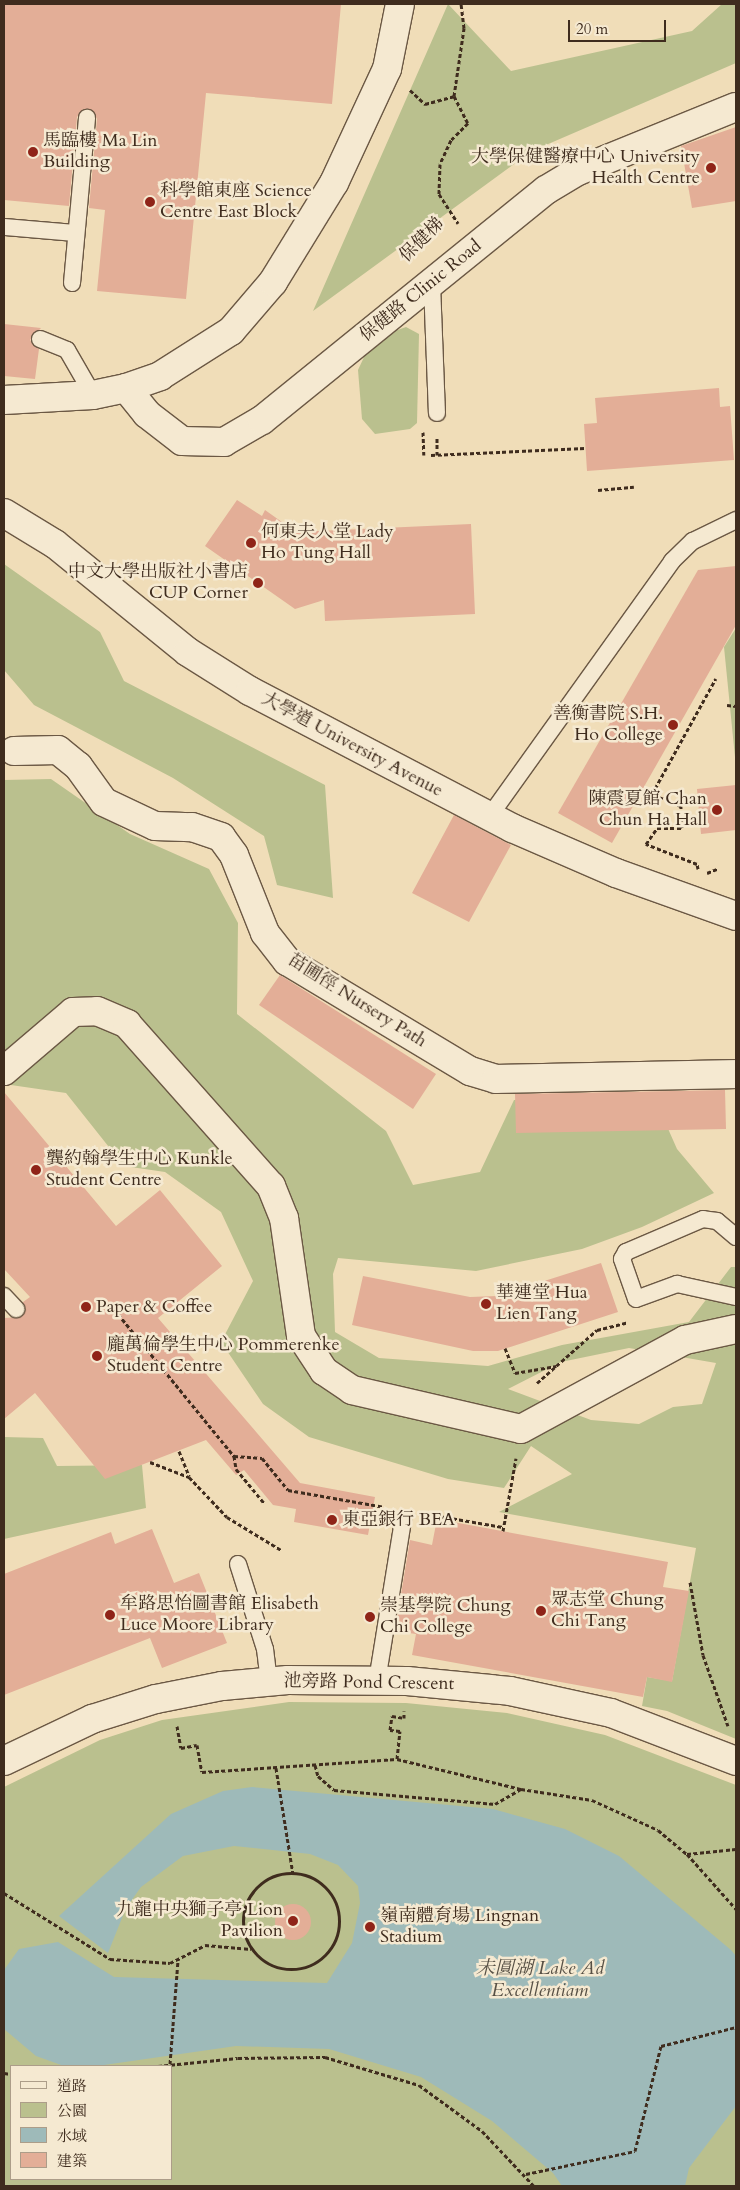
<!DOCTYPE html>
<meta charset="utf-8">
<style>
body{margin:0}
#map{position:relative;width:740px;height:2190px;overflow:hidden;background:#f0ddb8;font-family:Cardo,"Noto Serif TC",serif}
div>[style]{position:absolute}
[style*='--x']{left:calc(var(--x)*1px);top:calc(var(--y)*1px);width:calc(var(--w)*1px);rotate:calc(var(--a)*1deg)}
.green>*{inset:0;background:#bac08e}
.water>*{inset:0;background:#9ebab9}
.building>*{inset:0;background:#e3ae97}
.round{border-radius:50%}
.path>*{height:3px;margin-top:-1.5px;transform-origin:0;background:repeating-linear-gradient(90deg,#3f2c1e 0 4px,transparent 0 6.5px)}
.path>.ring{margin:-1.5px;padding:0;box-sizing:content-box;background:none;border:3px solid #3f2c1e;border-radius:50%}
.roads{filter:drop-shadow(1px 0 #6b5844) drop-shadow(-1px 0 #6b5844) drop-shadow(0 1px #6b5844) drop-shadow(0 -1px #6b5844)}
.lane>*{height:16px;margin:-8px;padding:0 8px;transform-origin:8px;border-radius:8px;background:#f5e9d1}
.street>*{height:28px;margin:-14px;padding:0 14px;transform-origin:14px;border-radius:14px;background:#f5e9d1}
.dots>*{width:14px;height:14px;translate:-50% -50%;box-sizing:border-box;border:2px solid #f5e9d1;border-radius:50%}
span{translate:-50% -50%;white-space:nowrap;text-align:center;line-height:1.15;-webkit-text-stroke:5px #f5e9d1;paint-order:stroke}
.poi-label{font-size:18px;color:#3f2c1e}
.left{translate:0 -50%;text-align:left}
.right{translate:-100% -50%;text-align:right}
.street-label{font-size:18px;color:#3f2c1e}
.water-label{font-size:19px;color:#575045;font-style:italic}
.frame{position:absolute;inset:0;border:5px solid #3f2c1e;pointer-events:none}
.legend{position:absolute;left:10px;top:2065px;width:162px;height:115px;box-sizing:border-box;background:#f5e9d1;border:1px solid #ac9d89;margin:0;padding:6px 9px;list-style:none;font-size:15px;color:#3f2c1e}
.legend li{display:flex;align-items:center;gap:10px;height:25px}
.legend b{width:25px;border:1px solid #ac9d89}
.scale{position:absolute;left:568px;top:20px;width:98px;height:22px;box-sizing:border-box;border:2px solid #3f2c1e;border-top:0;padding-left:6px;font-size:15px;line-height:18px;white-space:nowrap;color:#3f2c1e;-webkit-text-stroke:4px #f5e9d1;paint-order:stroke}
</style>
<div id="map">
<div class="green">
<i style="clip-path:polygon(448px 4px,511px 71px,692px 31px,722px 4px,736px 4px,736px 63px,532px 151px,313px 311px)"></i>
<i style="clip-path:polygon(406px 327px,419px 334px,417px 423px,410px 429px,375px 434px,362px 419px,358px 370px,365px 355px,392px 332px)"></i>
<i style="clip-path:polygon(4px 564px,100px 632px,124px 681px,325px 785px,333px 898px,277px 885px,264px 836px,173px 778px,34px 705px,4px 670px)"></i>
<i style="clip-path:polygon(736px 628px,736px 767px,724px 647px)"></i>
<i style="clip-path:polygon(evenodd,51px 779px,130px 834px,209px 869px,238px 923px,237px 1014px,386px 1131px,413px 1185px,480px 1172px,514px 1100px,654px 1097px,677px 1149px,714px 1193px,642px 1227px,582px 1249px,476px 1271px,338px 1258px,333px 1274px,335px 1332px,379px 1358px,488px 1366px,562px 1345px,689px 1322px,731px 1267px,736px 1267px,736px 1739px,667px 1711px,642px 1706px,647px 1677px,672px 1681px,696px 1548px,499px 1512px,572px 1474px,531px 1446px,504px 1488px,448px 1479px,309px 1437px,263px 1404px,221px 1342px,253px 1281px,221px 1212px,165px 1172px,124px 1166px,66px 1093px,4px 1084px,4px 780px,51px 779px,629px 1348px,716px 1363px,702px 1404px,673px 1407px,639px 1424px,591px 1420px,508px 1389px,561px 1362px,629px 1348px)"></i>
<i style="clip-path:polygon(4px 1437px,43px 1438px,57px 1466px,142px 1465px,146px 1508px,4px 1539px)"></i>
<i style="clip-path:polygon(evenodd,289px 1702px,406px 1703px,507px 1713px,605px 1735px,736px 1785px,736px 2186px,4px 2186px,4px 1787px,100px 1740px,162px 1720px,289px 1702px,11px 2066px,171px 2066px,171px 2179px,11px 2179px,11px 2066px)"></i>
</div>
<div class="water">
<i style="clip-path:polygon(252px 1787px,493px 1809px,565px 1829px,619px 1856px,731px 1950px,736px 1956px,736px 2106px,689px 2168px,685px 2186px,562px 2186px,553px 2173px,492px 2121px,421px 2077px,329px 2049px,236px 2046px,97px 2066px,64px 2066px,36px 2056px,4px 2029px,4px 1970px,19px 1949px,58px 1942px,114px 1977px,327px 1983px,352px 1943px,360px 1903px,358px 1886px,338px 1865px,310px 1854px,234px 1846px,183px 1856px,141px 1887px,126px 1908px,108px 1953px,59px 1916px,171px 1814px,223px 1791px)"></i>
</div>
<div class="building">
<i style="clip-path:polygon(4px 4px,341px 4px,332px 104px,206px 93px,186px 299px,97px 291px,105px 210px,89px 208px,97px 119px,92px 110px,83px 109px,77px 117px,69px 206px,4px 200px)"></i>
<i style="clip-path:polygon(736px 127px,736px 201px,692px 208px,681px 146px)"></i>
<i style="clip-path:polygon(4px 324px,41px 328px,30px 340px,39px 349px,35px 379px,4px 376px)"></i>
<i style="clip-path:polygon(719px 388px,720px 407px,730px 406px,734px 460px,587px 471px,584px 424px,597px 423px,595px 398px)"></i>
<i style="clip-path:polygon(237px 500px,262px 516px,265px 510px,296px 532px,471px 524px,475px 614px,325px 621px,324px 600px,295px 609px,205px 546px)"></i>
<i style="clip-path:polygon(736px 566px,736px 625px,612px 843px,558px 813px,698px 570px)"></i>
<i style="clip-path:polygon(736px 785px,736px 830px,701px 834px,697px 789px)"></i>
<i style="clip-path:polygon(454px 815px,511px 845px,469px 922px,412px 893px)"></i>
<i style="clip-path:polygon(280px 975px,436px 1074px,413px 1109px,259px 1005px)"></i>
<i style="clip-path:polygon(725px 1090px,726px 1129px,516px 1133px,515px 1094px)"></i>
<i style="clip-path:polygon(4px 1092px,116px 1226px,160px 1190px,222px 1266px,158px 1318px,300px 1483px,375px 1497px,368px 1535px,294px 1522px,296px 1509px,273px 1505px,244px 1470px,236px 1475px,206px 1440px,105px 1479px,35px 1393px,4px 1419px,4px 1318px,22px 1317px,23px 1302px,30px 1297px,4px 1269px)"></i>
<i style="clip-path:polygon(601px 1263px,618px 1312px,498px 1351px,473px 1351px,352px 1325px,363px 1276px,470px 1297px,497px 1296px)"></i>
<i style="clip-path:polygon(437px 1519px,668px 1562px,663px 1587px,689px 1591px,672px 1682px,647px 1677px,643px 1697px,412px 1655px,416px 1634px,395px 1631px,410px 1540px,432px 1545px)"></i>
<i style="clip-path:polygon(152px 1529px,174px 1583px,199px 1573px,227px 1643px,162px 1668px,150px 1638px,4px 1695px,4px 1574px,111px 1532px,115px 1544px)"></i>
<i class="round" style="left:275px;top:1904px;width:36px;height:36px"></i>
</div>
<div class="path">
<i style="--x:410;--y:90;--w:21;--a:43"></i>
<i style="--x:425;--y:104;--w:30;--a:-15"></i>
<i style="--x:454;--y:96;--w:30;--a:63"></i>
<i style="--x:468;--y:123;--w:24;--a:135"></i>
<i style="--x:451;--y:140;--w:26;--a:115"></i>
<i style="--x:440;--y:164;--w:30;--a:92"></i>
<i style="--x:439;--y:194;--w:35;--a:57"></i>
<i style="--x:454;--y:96;--w:69;--a:-81.6"></i>
<i style="--x:464;--y:28;--w:24;--a:-97"></i>
<i style="--x:423;--y:432;--w:23;--a:88"></i>
<i style="--x:437;--y:438;--w:17;--a:90"></i>
<i style="--x:431;--y:455;--w:154;--a:-2.6"></i>
<i style="--x:598;--y:490;--w:36;--a:-5"></i>
<i style="--x:727;--y:705;--w:9;--a:6"></i>
<i style="--x:698;--y:869;--w:5;--a:-101"></i>
<i style="--x:697;--y:864;--w:55;--a:-158.6"></i>
<i style="--x:646;--y:844;--w:19;--a:-55"></i>
<i style="--x:657;--y:828;--w:25;--a:0"></i>
<i style="--x:682;--y:828;--w:22;--a:-93"></i>
<i style="--x:681;--y:806;--w:31;--a:-158"></i>
<i style="--x:652;--y:794;--w:132;--a:-61.1"></i>
<i style="--x:707;--y:873;--w:11;--a:-22"></i>
<i style="--x:114;--y:1309;--w:190;--a:50.8"></i>
<i style="--x:234;--y:1456;--w:13;--a:81"></i>
<i style="--x:236;--y:1469;--w:45;--a:50.4"></i>
<i style="--x:505;--y:1348;--w:27;--a:68"></i>
<i style="--x:515;--y:1373;--w:42;--a:-9.7"></i>
<i style="--x:537;--y:1383;--w:80;--a:-41.5"></i>
<i style="--x:597;--y:1330;--w:32;--a:-14"></i>
<i style="--x:179;--y:1451;--w:27;--a:68"></i>
<i style="--x:234;--y:1456;--w:28;--a:4"></i>
<i style="--x:262;--y:1458;--w:41;--a:50.9"></i>
<i style="--x:288;--y:1490;--w:97;--a:10"></i>
<i style="--x:150;--y:1462;--w:42;--a:21"></i>
<i style="--x:189;--y:1477;--w:55;--a:46.5"></i>
<i style="--x:227;--y:1517;--w:63;--a:31.4"></i>
<i style="--x:427;--y:1514;--w:77;--a:9.7"></i>
<i style="--x:503;--y:1531;--w:74;--a:-79.9"></i>
<i style="--x:690;--y:1582;--w:74;--a:79.9"></i>
<i style="--x:703;--y:1655;--w:75;--a:70.6"></i>
<i style="--x:177;--y:1726;--w:22;--a:80"></i>
<i style="--x:181;--y:1748;--w:16;--a:-11"></i>
<i style="--x:197;--y:1745;--w:27;--a:80"></i>
<i style="--x:202;--y:1772;--w:195;--a:-3.8"></i>
<i style="--x:397;--y:1759;--w:128;--a:13.6"></i>
<i style="--x:521;--y:1789;--w:72;--a:8.8"></i>
<i style="--x:592;--y:1800;--w:72;--a:24.4"></i>
<i style="--x:658;--y:1830;--w:38;--a:40"></i>
<i style="--x:687;--y:1854;--w:74;--a:48.3"></i>
<i style="--x:397;--y:1759;--w:28;--a:-84"></i>
<i style="--x:400;--y:1731;--w:10;--a:-174"></i>
<i style="--x:390;--y:1730;--w:14;--a:-82"></i>
<i style="--x:392;--y:1716;--w:12;--a:9"></i>
<i style="--x:404;--y:1718;--w:7;--a:-90"></i>
<i style="--x:315;--y:1765;--w:11;--a:75"></i>
<i style="--x:318;--y:1776;--w:21;--a:41"></i>
<i style="--x:334;--y:1790;--w:162;--a:5"></i>
<i style="--x:495;--y:1804;--w:30;--a:-30"></i>
<i style="--x:276;--y:1768;--w:107;--a:80.9"></i>
<i style="--x:687;--y:1854;--w:49;--a:-5.8"></i>
<i class="ring" style="left:243px;top:1873px;width:93px;height:93px"></i>
<i style="--x:4;--y:1893;--w:125;--a:31.9"></i>
<i style="--x:110;--y:1959;--w:60;--a:3.8"></i>
<i style="--x:170;--y:1963;--w:39;--a:-27"></i>
<i style="--x:205;--y:1945;--w:46;--a:5"></i>
<i style="--x:170;--y:2064;--w:105;--a:-85.6"></i>
<i style="--x:158;--y:2066;--w:80;--a:-5.7"></i>
<i style="--x:238;--y:2058;--w:87;--a:-0.7"></i>
<i style="--x:325;--y:2057;--w:98;--a:16.6"></i>
<i style="--x:419;--y:2085;--w:78;--a:36.1"></i>
<i style="--x:482;--y:2131;--w:76;--a:46.6"></i>
<i style="--x:4;--y:2073;--w:7;--a:8"></i>
<i style="--x:526;--y:2174;--w:111;--a:-11.9"></i>
<i style="--x:635;--y:2151;--w:108;--a:-76.1"></i>
<i style="--x:661;--y:2046;--w:77;--a:-14.2"></i>
</div>
<div class="roads">
<div class="lane">
<i style="--x:4;--y:227;--w:72;--a:4.8"></i>
<i style="--x:72;--y:283;--w:166;--a:-84.8"></i>
<i style="--x:432;--y:284;--w:129;--a:87.8"></i>
<i style="--x:40;--y:339;--w:29;--a:22"></i>
<i style="--x:67;--y:350;--w:52;--a:60"></i>
<i style="--x:489;--y:817;--w:315;--a:-54.4"></i>
<i style="--x:672;--y:561;--w:29;--a:-44"></i>
<i style="--x:693;--y:541;--w:48;--a:-26"></i>
<i style="--x:736;--y:1237;--w:25;--a:-140"></i>
<i style="--x:717;--y:1221;--w:14;--a:-172"></i>
<i style="--x:703;--y:1219;--w:84;--a:156.8"></i>
<i style="--x:626;--y:1252;--w:8;--a:120"></i>
<i style="--x:622;--y:1259;--w:42;--a:70.7"></i>
<i style="--x:636;--y:1299;--w:44;--a:-20.1"></i>
<i style="--x:677;--y:1284;--w:60;--a:12.4"></i>
<i style="--x:4;--y:1296;--w:18;--a:47"></i>
<i style="--x:238;--y:1564;--w:89;--a:72.4"></i>
<i style="--x:265;--y:1649;--w:33;--a:83"></i>
<i style="--x:377;--y:1681;--w:162;--a:-80.8"></i>
</div>
<div class="street">
<i style="--x:126;--y:388;--w:33;--a:51"></i>
<i style="--x:147;--y:414;--w:44;--a:37.6"></i>
<i style="--x:182;--y:441;--w:42;--a:1.4"></i>
<i style="--x:224;--y:442;--w:44;--a:-30.1"></i>
<i style="--x:262;--y:420;--w:365;--a:-39"></i>
<i style="--x:546;--y:190;--w:37;--a:-31"></i>
<i style="--x:578;--y:171;--w:170;--a:-22.1"></i>
<i style="--x:4;--y:400;--w:89;--a:-3.2"></i>
<i style="--x:93;--y:395;--w:34;--a:-12"></i>
<i style="--x:126;--y:388;--w:36;--a:-19"></i>
<i style="--x:160;--y:376;--w:84;--a:-32.4"></i>
<i style="--x:231;--y:331;--w:65;--a:-49.4"></i>
<i style="--x:273;--y:282;--w:116;--a:-58.4"></i>
<i style="--x:334;--y:183;--w:126;--a:-65.1"></i>
<i style="--x:387;--y:69;--w:66;--a:-78.7"></i>
<i style="--x:4;--y:513;--w:60;--a:31.3"></i>
<i style="--x:55;--y:544;--w:171;--a:39.1"></i>
<i style="--x:188;--y:652;--w:73;--a:32.2"></i>
<i style="--x:250;--y:691;--w:296;--a:27.6"></i>
<i style="--x:512;--y:828;--w:113;--a:23.4"></i>
<i style="--x:616;--y:873;--w:127;--a:19.7"></i>
<i style="--x:14;--y:751;--w:44;--a:-1.3"></i>
<i style="--x:58;--y:750;--w:26;--a:39"></i>
<i style="--x:78;--y:766;--w:44;--a:54.2"></i>
<i style="--x:104;--y:802;--w:56;--a:25.2"></i>
<i style="--x:155;--y:826;--w:37;--a:2"></i>
<i style="--x:192;--y:827;--w:31;--a:19"></i>
<i style="--x:221;--y:837;--w:22;--a:54"></i>
<i style="--x:234;--y:855;--w:84;--a:68.3"></i>
<i style="--x:265;--y:933;--w:36;--a:52"></i>
<i style="--x:287;--y:961;--w:214;--a:31"></i>
<i style="--x:470;--y:1071;--w:27;--a:17"></i>
<i style="--x:496;--y:1079;--w:240;--a:-1.2"></i>
<i style="--x:4;--y:1071;--w:91;--a:-40.5"></i>
<i style="--x:73;--y:1012;--w:24;--a:-2"></i>
<i style="--x:97;--y:1011;--w:33;--a:23"></i>
<i style="--x:127;--y:1024;--w:217;--a:48.4"></i>
<i style="--x:271;--y:1186;--w:35;--a:68"></i>
<i style="--x:284;--y:1218;--w:119;--a:81.8"></i>
<i style="--x:301;--y:1336;--w:42;--a:56.7"></i>
<i style="--x:324;--y:1371;--w:34;--a:34"></i>
<i style="--x:352;--y:1390;--w:173;--a:13"></i>
<i style="--x:521;--y:1429;--w:187;--a:-28.5"></i>
<i style="--x:685;--y:1340;--w:52;--a:-12.2"></i>
<i style="--x:4;--y:1761;--w:98;--a:-25.5"></i>
<i style="--x:92;--y:1719;--w:67;--a:-17.4"></i>
<i style="--x:156;--y:1699;--w:67;--a:-11.1"></i>
<i style="--x:222;--y:1686;--w:66;--a:-5.2"></i>
<i style="--x:288;--y:1680;--w:119;--a:0.5"></i>
<i style="--x:407;--y:1681;--w:103;--a:5.5"></i>
<i style="--x:510;--y:1691;--w:103;--a:12.3"></i>
<i style="--x:611;--y:1713;--w:134;--a:21"></i>
</div>
</div>
<div class="dots">
<i style="left:33px;top:152px;background:#8f2418"></i>
<i style="left:711px;top:168px;background:#8f2418"></i>
<i style="left:150px;top:202px;background:#8f2418"></i>
<i style="left:251px;top:543px;background:#8f2418"></i>
<i style="left:258px;top:583px;background:#8f2418"></i>
<i style="left:673px;top:725px;background:#8f2418"></i>
<i style="left:717px;top:810px;background:#8f2418"></i>
<i style="left:36px;top:1170px;background:#8f2418"></i>
<i style="left:486px;top:1304px;background:#8f2418"></i>
<i style="left:86px;top:1307px;background:#8f2418"></i>
<i style="left:97px;top:1356px;background:#8f2418"></i>
<i style="left:332px;top:1520px;background:#8f2418"></i>
<i style="left:541px;top:1611px;background:#8f2418"></i>
<i style="left:110px;top:1615px;background:#8f2418"></i>
<i style="left:370px;top:1617px;background:#8f2418"></i>
<i style="left:293px;top:1921px;background:#8f2418"></i>
<i style="left:370px;top:1927px;background:#8f2418"></i>
</div>
<div class="poi-label">
<span class="left" style="left:43px;top:152px">馬臨樓 Ma Lin<br>Building</span>
<span class="right" style="left:700px;top:168px">大學保健醫療中心 University<br>Health Centre</span>
<span class="left" style="left:160px;top:202px">科學館東座 Science<br>Centre East Block</span>
<span class="left" style="left:261px;top:543px">何東夫人堂 Lady<br>Ho Tung Hall</span>
<span class="right" style="left:248px;top:583px">中文大學出版社小書店<br>CUP Corner</span>
<span class="right" style="left:663px;top:725px">善衡書院 S.H.<br>Ho College</span>
<span class="right" style="left:707px;top:810px">陳震夏館 Chan<br>Chun Ha Hall</span>
<span class="left" style="left:46px;top:1170px">龔約翰學生中心 Kunkle<br>Student Centre</span>
<span class="left" style="left:496px;top:1304px">華連堂 Hua<br>Lien Tang</span>
<span class="left" style="left:96px;top:1307px">Paper &amp; Coffee</span>
<span class="left" style="left:107px;top:1356px">龐萬倫學生中心 Pommerenke<br>Student Centre</span>
<span class="left" style="left:342px;top:1520px">東亞銀行 BEA</span>
<span class="left" style="left:551px;top:1611px">眾志堂 Chung<br>Chi Tang</span>
<span class="left" style="left:120px;top:1615px">牟路思怡圖書館 Elisabeth<br>Luce Moore Library</span>
<span class="left" style="left:380px;top:1617px">崇基學院 Chung<br>Chi College</span>
<span class="right" style="left:283px;top:1921px">九龍中央獅子亭 Lion<br>Pavilion</span>
<span class="left" style="left:380px;top:1927px">嶺南體育場 Lingnan<br>Stadium</span>
</div>
<div class="street-label">
<span style="left:422px;top:240px;rotate:-45deg">保健梯</span>
<span style="left:421px;top:291px;rotate:-39deg">保健路 Clinic Road</span>
<span style="left:352px;top:745px;rotate:28deg">大學道 University Avenue</span>
<span style="left:357px;top:1001px;rotate:32deg">苗圃徑 Nursery Path</span>
<span style="left:369px;top:1683px;rotate:1deg">池旁路 Pond Crescent</span>
</div>
<div class="water-label">
<span style="left:540px;top:1980px">未圓湖 Lake Ad<br>Excellentiam</span>
</div>
<div class="frame"></div>
<ul class="legend">
<li><b style="height:6px;background:#f5e9d1"></b>道路</li>
<li><b style="height:14px;background:#bac08e"></b>公園</li>
<li><b style="height:14px;background:#9ebab9"></b>水域</li>
<li><b style="height:14px;background:#e3ae97"></b>建築</li>
</ul>
<div class="scale">20 m</div>
</div>
